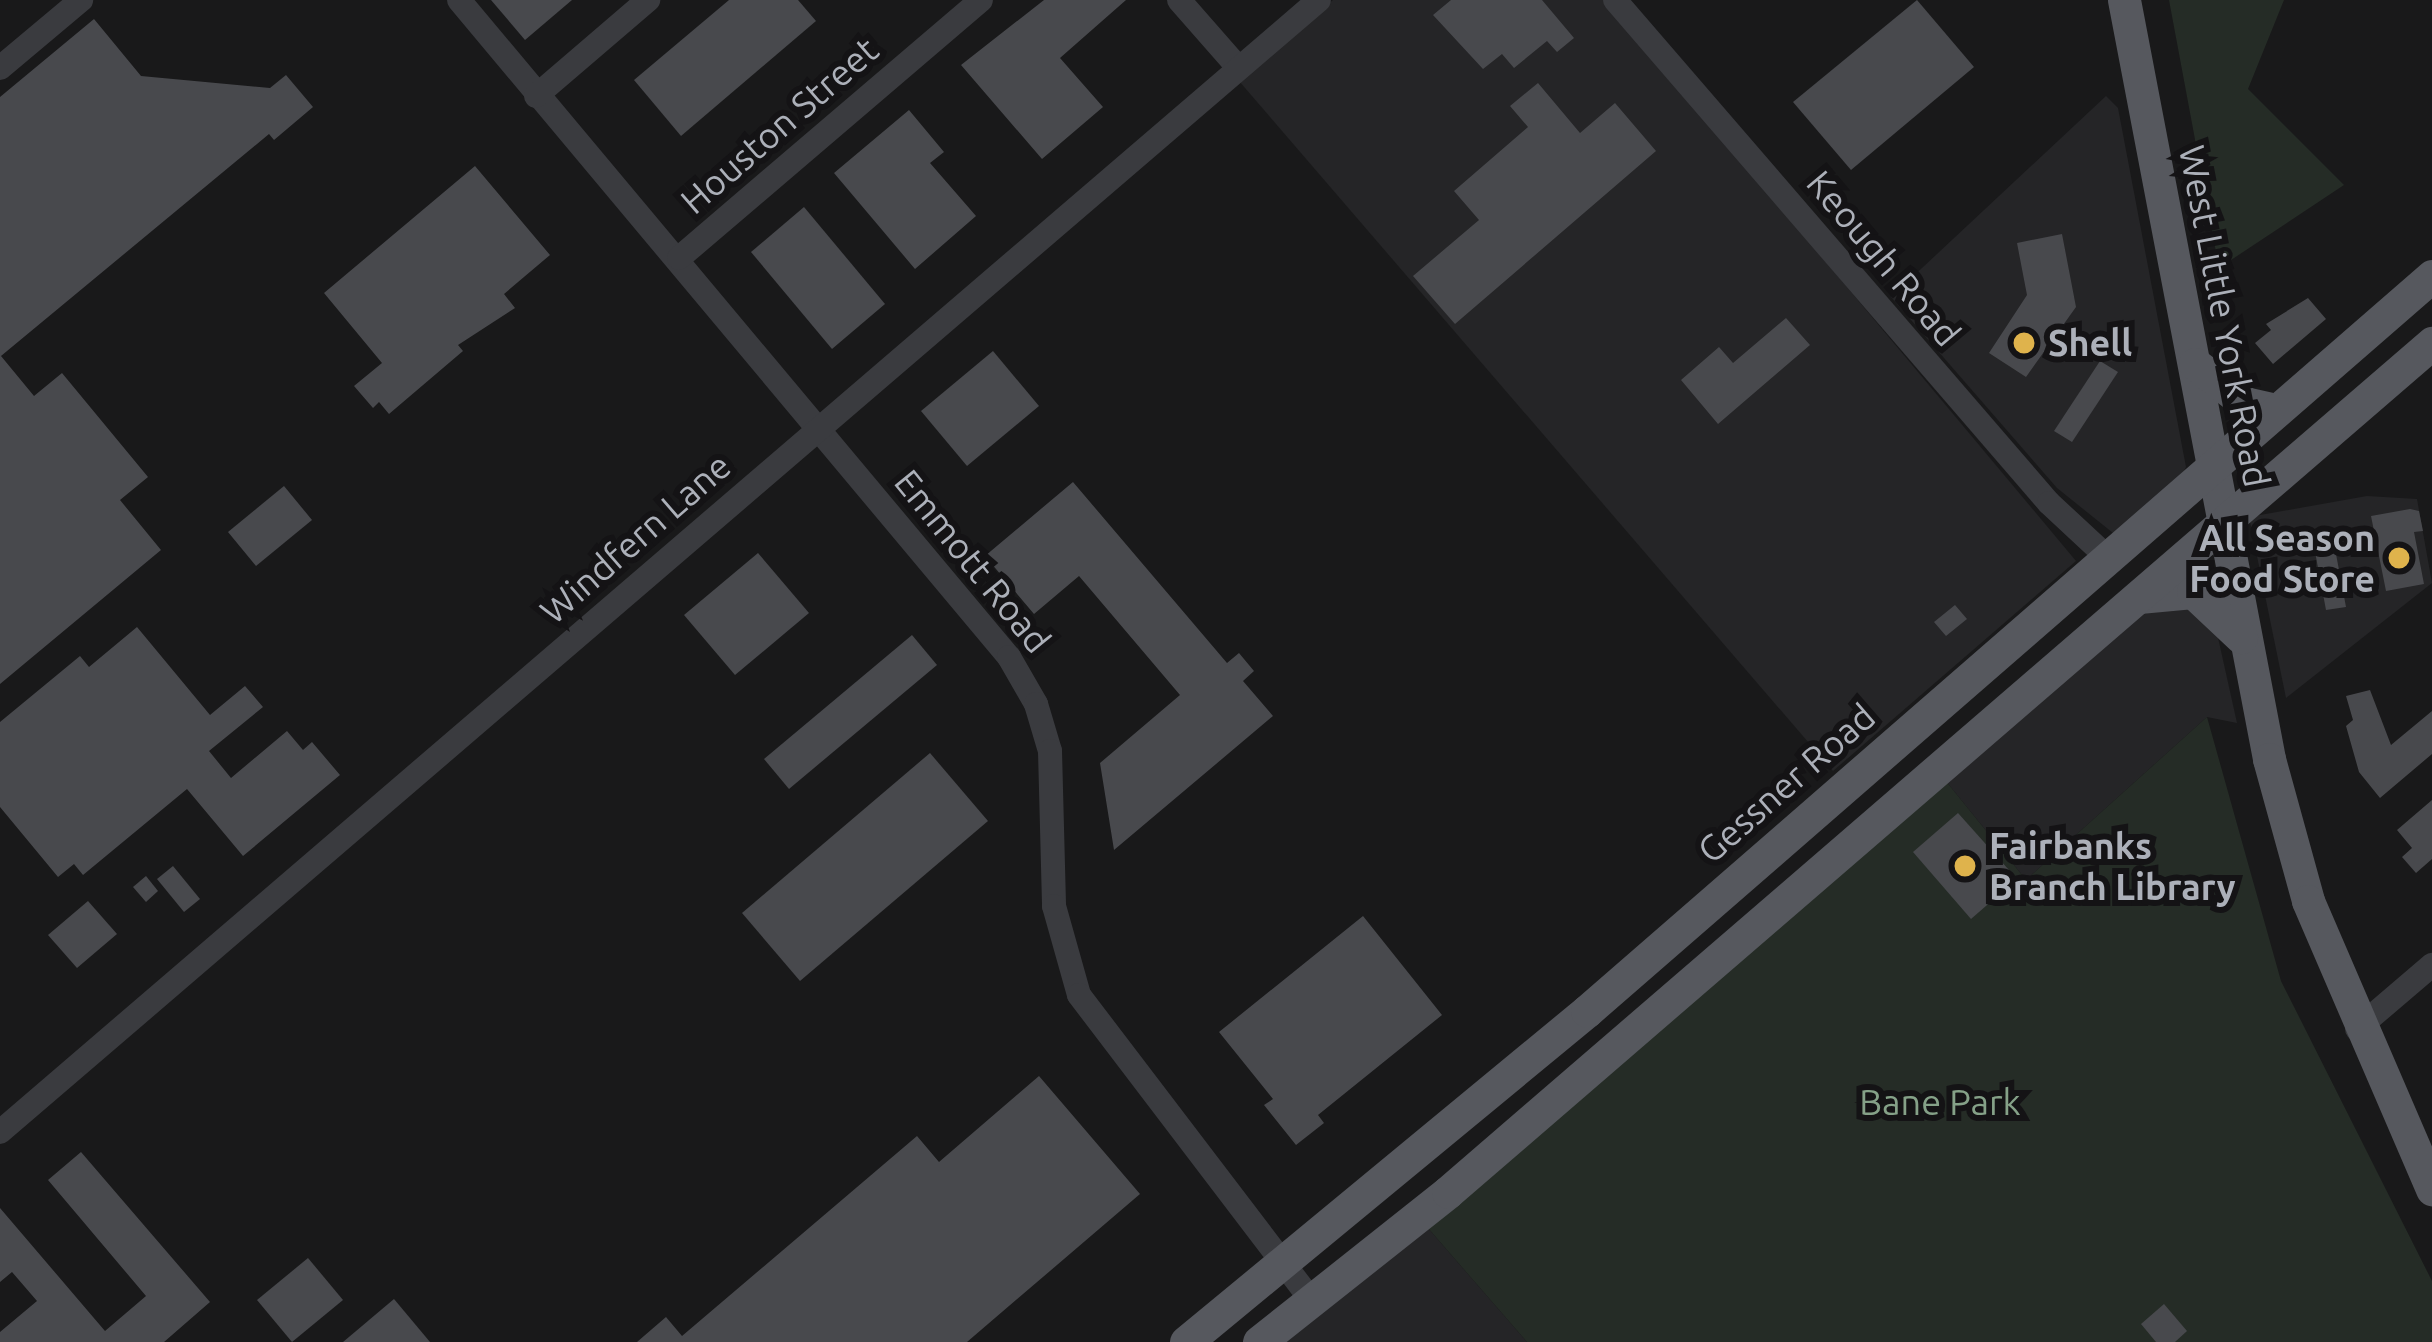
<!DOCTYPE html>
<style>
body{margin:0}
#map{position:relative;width:2432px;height:1342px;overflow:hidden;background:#19191a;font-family:Ubuntu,sans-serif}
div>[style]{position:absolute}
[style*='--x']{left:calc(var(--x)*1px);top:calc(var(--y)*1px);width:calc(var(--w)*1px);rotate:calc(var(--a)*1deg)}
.built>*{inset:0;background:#252527}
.green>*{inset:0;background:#252c26}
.building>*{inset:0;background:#48494d}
.minor>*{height:24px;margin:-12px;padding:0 12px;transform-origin:12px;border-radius:12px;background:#3a3b3f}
.major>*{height:33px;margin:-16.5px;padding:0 16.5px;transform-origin:16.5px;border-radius:16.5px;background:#56585e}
.dots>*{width:33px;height:33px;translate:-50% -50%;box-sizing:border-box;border:6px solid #141315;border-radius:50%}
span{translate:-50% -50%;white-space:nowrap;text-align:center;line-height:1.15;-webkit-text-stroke:12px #141315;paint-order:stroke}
.street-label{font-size:36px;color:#acb0b9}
.poi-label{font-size:36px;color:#acb0b9;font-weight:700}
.left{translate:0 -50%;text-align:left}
.right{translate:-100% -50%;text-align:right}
.park-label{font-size:36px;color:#85a188}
</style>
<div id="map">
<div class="built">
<i style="clip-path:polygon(1333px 0,1607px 0,2076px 561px,1833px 771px,1239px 81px)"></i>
<i style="clip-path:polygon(2106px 96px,2118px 108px,2186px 467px,2178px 483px,2113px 533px,2057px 488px,1891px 297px)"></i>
<i style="clip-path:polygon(2367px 496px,2417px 499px,2432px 583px,2286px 698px,2249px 517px)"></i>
<i style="clip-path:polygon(2188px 595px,2215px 624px,2237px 723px,2207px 717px,2026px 880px,1945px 780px,2125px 621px)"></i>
<i style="clip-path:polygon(1428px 1228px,1527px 1342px,1284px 1342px)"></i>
</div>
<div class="green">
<i style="clip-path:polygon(2169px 0,2284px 0,2248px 89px,2344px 185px,2219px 268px)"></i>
<i style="clip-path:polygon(2207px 717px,2281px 981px,2432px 1281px,2432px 1342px,1527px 1342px,1428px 1228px,1945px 780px,2026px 880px)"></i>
</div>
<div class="building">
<i style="clip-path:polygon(491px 0,572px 0,525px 40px)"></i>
<i style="clip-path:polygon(729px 0,798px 0,816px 21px,681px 136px,634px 80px)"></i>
<i style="clip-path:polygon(1044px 0,1126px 0,1060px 58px,1103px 107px,1042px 159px,961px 65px)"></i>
<i style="clip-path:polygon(1451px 0,1542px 0,1574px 38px,1557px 52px,1547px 41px,1514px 68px,1502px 54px,1483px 69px,1433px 15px)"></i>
<i style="clip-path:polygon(1917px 0,1974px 67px,1851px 170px,1793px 102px)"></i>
<i style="clip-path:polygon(94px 19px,141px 76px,270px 88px,286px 75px,313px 107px,274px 140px,269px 134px,1px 356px,34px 396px,62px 373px,148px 477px,120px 500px,161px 550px,0 684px,0 97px)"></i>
<i style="clip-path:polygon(1538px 83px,1580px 133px,1615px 103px,1656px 151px,1455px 324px,1413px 276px,1479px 220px,1454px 191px,1528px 127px,1510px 106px)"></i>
<i style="clip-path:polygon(909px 110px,944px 152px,930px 163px,976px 216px,915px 269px,834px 173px)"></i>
<i style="clip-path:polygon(475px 166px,550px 255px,504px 294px,515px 308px,458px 345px,463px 351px,389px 414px,379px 402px,373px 408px,354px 386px,382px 363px,324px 293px)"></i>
<i style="clip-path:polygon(804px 207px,885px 304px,832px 349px,751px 252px)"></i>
<i style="clip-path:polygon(2062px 234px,2076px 307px,2026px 377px,1989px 353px,2027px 295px,2017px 243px)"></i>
<i style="clip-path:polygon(2308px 298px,2326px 319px,2273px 364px,2255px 343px,2271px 330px,2266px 324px)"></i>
<i style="clip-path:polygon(1786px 318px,1810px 345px,1718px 424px,1681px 380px,1719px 347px,1733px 363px)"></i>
<i style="clip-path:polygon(993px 351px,1039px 406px,967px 466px,921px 411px)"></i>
<i style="clip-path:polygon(2100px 361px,2118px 372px,2072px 442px,2054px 431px)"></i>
<i style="clip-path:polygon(1073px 482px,1227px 663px,1239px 653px,1254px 671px,1243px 681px,1273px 716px,1114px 850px,1100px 763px,1180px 695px,1079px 576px,1034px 614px,985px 556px)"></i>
<i style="clip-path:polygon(284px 486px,312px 520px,256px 566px,228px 532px)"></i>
<i style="clip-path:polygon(2410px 509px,2419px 511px,2423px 531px,2414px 532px,2424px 584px,2386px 591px,2371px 516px)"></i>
<i style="clip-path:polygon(2332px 533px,2346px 607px,2326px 610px,2312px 536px)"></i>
<i style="clip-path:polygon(758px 553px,809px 613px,735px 675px,684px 615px)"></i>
<i style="clip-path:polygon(1955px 605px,1967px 619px,1946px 636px,1934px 622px)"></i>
<i style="clip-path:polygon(137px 627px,210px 715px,245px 686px,263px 707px,209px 751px,231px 778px,287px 731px,303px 750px,312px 742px,340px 775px,243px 856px,187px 789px,83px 875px,74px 864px,58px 877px,0 807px,0 722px,80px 656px,89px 667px)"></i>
<i style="clip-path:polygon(912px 635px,937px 665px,789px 789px,764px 759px)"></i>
<i style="clip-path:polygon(2370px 690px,2391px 745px,2432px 711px,2432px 754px,2380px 798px,2359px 772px,2346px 726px,2353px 720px,2346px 696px)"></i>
<i style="clip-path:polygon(930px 753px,988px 821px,800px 981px,742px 913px)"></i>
<i style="clip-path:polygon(2432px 800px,2432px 859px,2416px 873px,2402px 857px,2412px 848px,2397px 830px)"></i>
<i style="clip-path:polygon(1958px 813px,2017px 879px,1971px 919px,1913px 852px)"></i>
<i style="clip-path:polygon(173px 866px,200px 899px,184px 912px,157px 879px)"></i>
<i style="clip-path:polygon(146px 876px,158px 891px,146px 902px,133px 887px)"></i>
<i style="clip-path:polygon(88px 901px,117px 934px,77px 968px,48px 935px)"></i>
<i style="clip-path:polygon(1363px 916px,1442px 1015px,1318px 1115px,1324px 1123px,1296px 1145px,1264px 1105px,1273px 1099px,1219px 1032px)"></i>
<i style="clip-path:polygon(1039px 1076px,1140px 1194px,967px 1342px,637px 1342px,666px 1317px,682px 1336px,917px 1136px,939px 1162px)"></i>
<i style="clip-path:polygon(81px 1152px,210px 1302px,164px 1342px,0 1342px,0 1332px,37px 1301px,12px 1272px,0 1282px,0 1208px,105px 1331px,146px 1296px,48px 1180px)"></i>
<i style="clip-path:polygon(308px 1258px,343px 1300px,292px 1342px,257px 1300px)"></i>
<i style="clip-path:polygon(394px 1299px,430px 1342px,343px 1342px)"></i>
<i style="clip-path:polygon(2164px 1304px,2187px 1331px,2175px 1342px,2156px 1342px,2141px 1324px)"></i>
</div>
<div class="minor">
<i style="--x:459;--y:0;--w:857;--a:50.07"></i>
<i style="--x:1009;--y:657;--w:54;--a:60.1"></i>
<i style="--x:1036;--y:704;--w:49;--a:73.4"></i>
<i style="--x:1050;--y:751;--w:155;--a:88.5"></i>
<i style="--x:1054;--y:906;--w:92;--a:74.3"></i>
<i style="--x:1079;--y:995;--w:382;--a:52.7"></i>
<i style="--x:1179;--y:0;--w:86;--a:48.8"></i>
<i style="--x:1615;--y:0;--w:664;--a:49.21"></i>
<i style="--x:2049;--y:503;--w:78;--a:42.9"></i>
<i style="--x:0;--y:68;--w:106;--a:-40"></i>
<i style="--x:536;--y:96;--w:148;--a:-40.6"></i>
<i style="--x:679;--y:258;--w:397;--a:-40.5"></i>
<i style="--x:2357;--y:1029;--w:99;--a:-40.5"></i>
<i style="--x:0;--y:1132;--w:1738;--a:-40.64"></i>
</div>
<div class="major">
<i style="--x:2124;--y:0;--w:773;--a:79.18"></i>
<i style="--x:2269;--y:759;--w:147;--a:74.6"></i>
<i style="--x:2308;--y:901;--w:314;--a:66.7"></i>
<i style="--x:2195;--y:364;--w:63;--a:38"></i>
<i style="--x:2245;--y:403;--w:32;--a:13"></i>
<i style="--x:2139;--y:597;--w:54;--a:-5.3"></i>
<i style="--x:2193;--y:592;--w:66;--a:43.2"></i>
<i style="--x:1186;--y:1342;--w:520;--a:-39.54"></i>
<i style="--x:1587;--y:1011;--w:1120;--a:-41.02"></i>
<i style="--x:1259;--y:1342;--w:241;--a:-38.4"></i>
<i style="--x:1448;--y:1192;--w:1300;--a:-40.79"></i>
</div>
<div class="dots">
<i style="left:2024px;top:343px;background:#dfb34c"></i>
<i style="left:2399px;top:558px;background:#dfb34c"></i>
<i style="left:1965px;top:866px;background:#dfb34c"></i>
</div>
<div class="street-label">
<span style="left:779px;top:125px;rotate:-41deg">Houston Street</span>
<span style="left:1884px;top:258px;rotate:50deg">Keough Road</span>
<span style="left:2225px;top:316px;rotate:79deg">West Little York Road</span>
<span style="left:635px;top:538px;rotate:-41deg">Windfern Lane</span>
<span style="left:973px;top:561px;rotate:51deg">Emmott Road</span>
<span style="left:1786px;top:783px;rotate:-41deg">Gessner Road</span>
</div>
<div class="poi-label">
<span class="left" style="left:2048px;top:343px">Shell</span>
<span class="right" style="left:2375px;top:558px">All Season<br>Food Store</span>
<span class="left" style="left:1989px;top:866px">Fairbanks<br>Branch Library</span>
</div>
<div class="park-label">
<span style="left:1940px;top:1102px">Bane Park</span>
</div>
</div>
